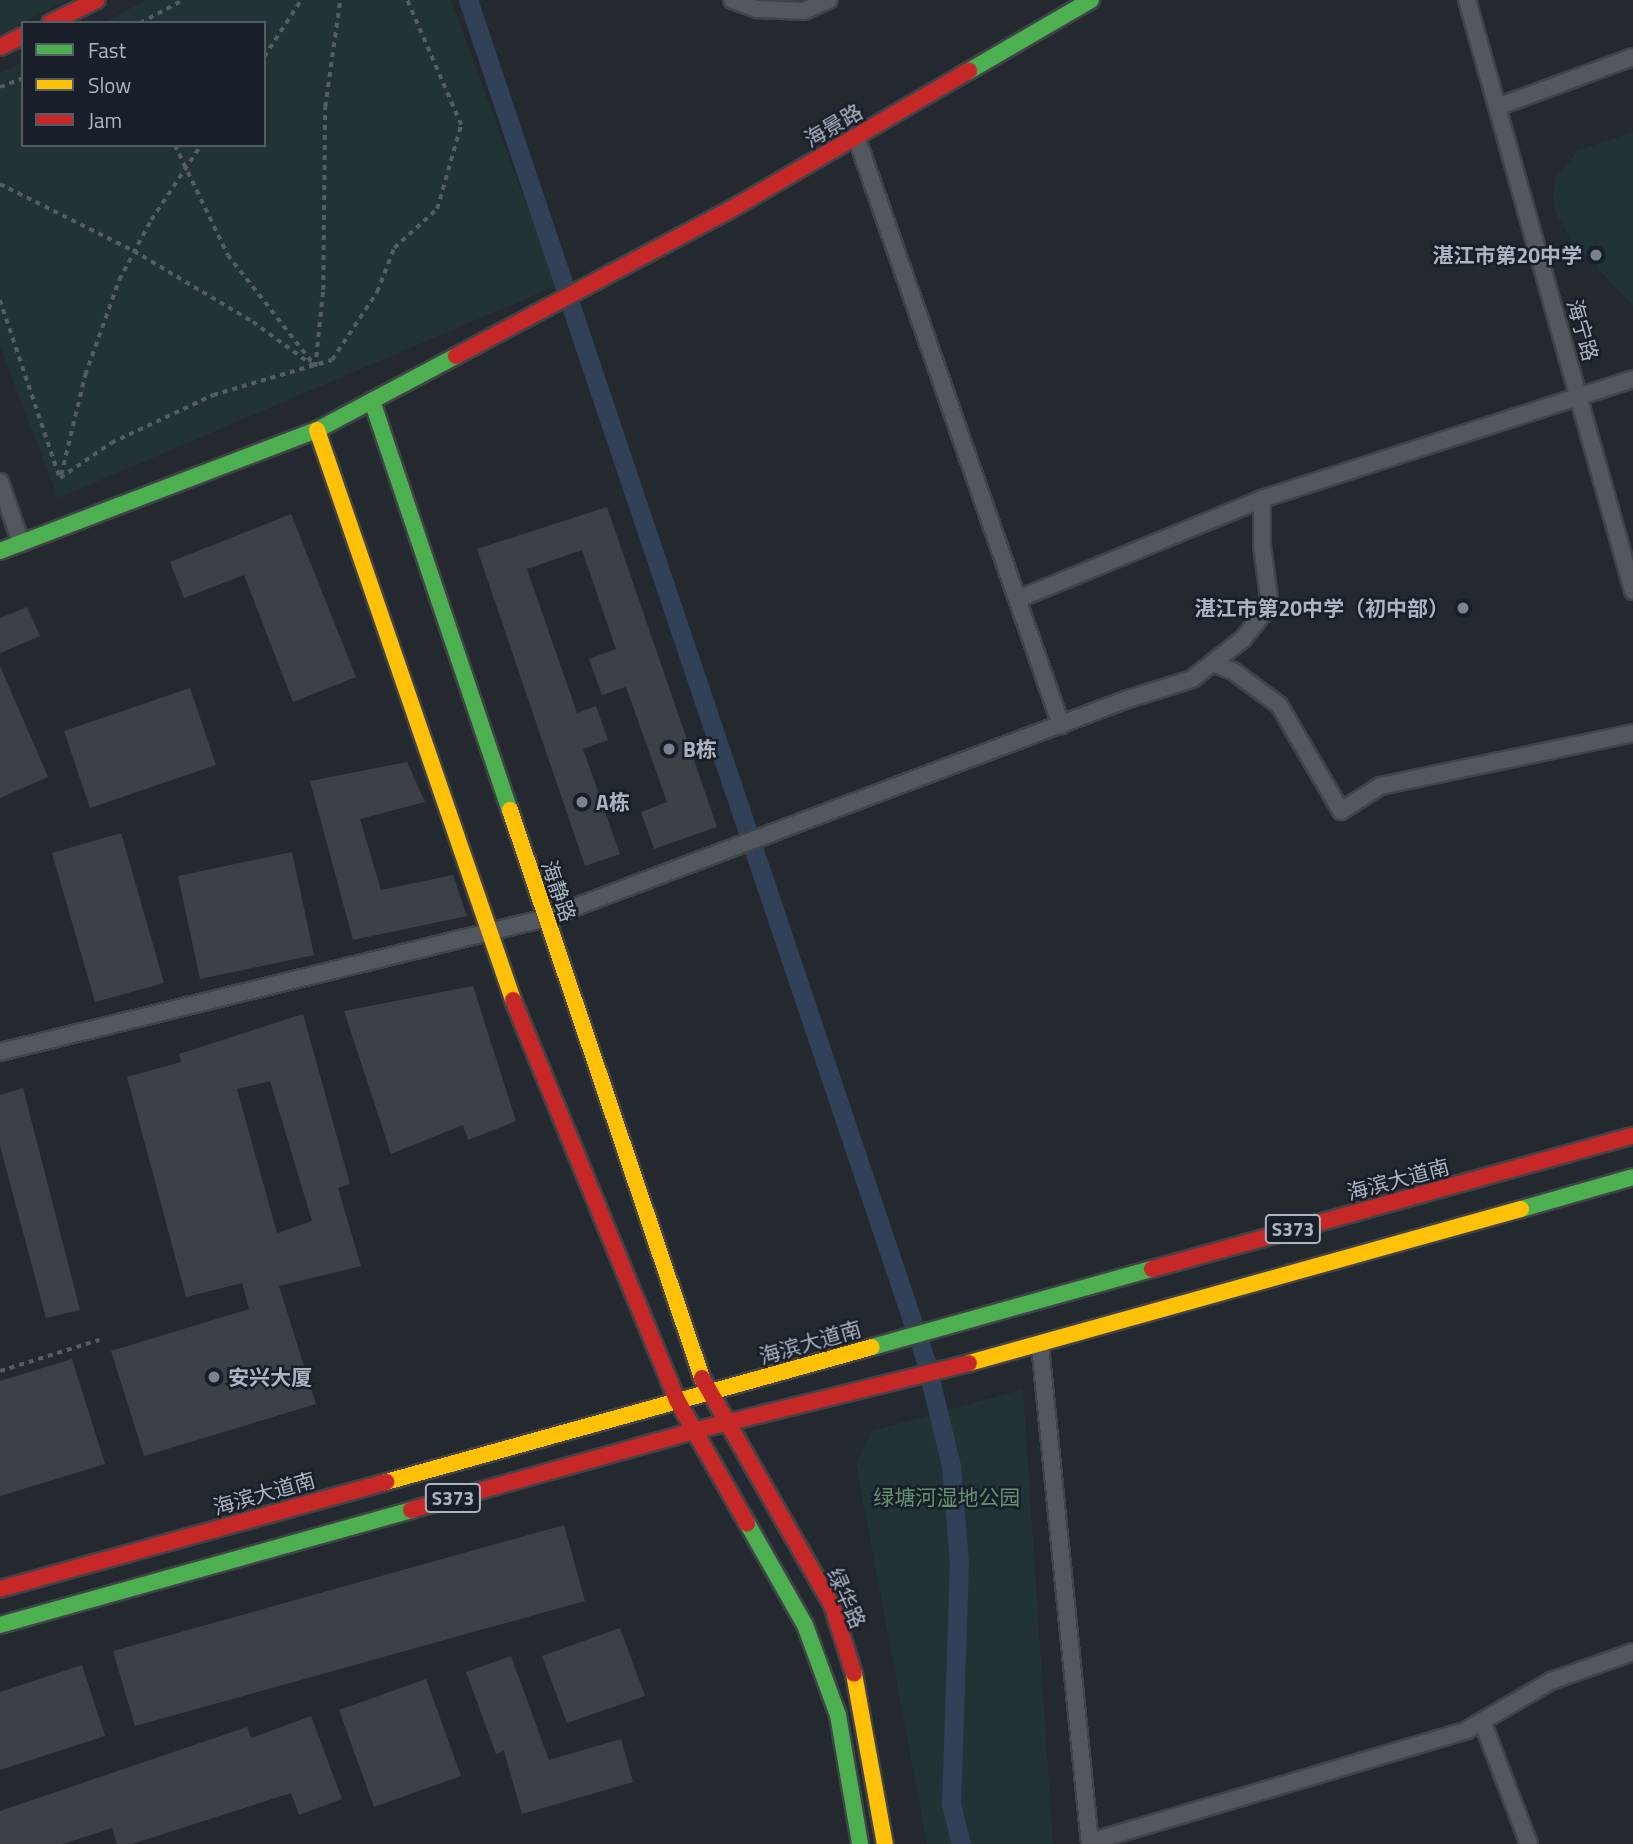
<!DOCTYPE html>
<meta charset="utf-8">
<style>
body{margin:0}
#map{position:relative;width:1633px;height:1844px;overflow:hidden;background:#24292f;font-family:"Titillium Web","Noto Sans SC",sans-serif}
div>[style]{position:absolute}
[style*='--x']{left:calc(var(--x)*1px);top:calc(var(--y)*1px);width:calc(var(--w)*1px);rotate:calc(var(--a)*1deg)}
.green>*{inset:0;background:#223335}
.canal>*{height:19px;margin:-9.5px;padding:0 9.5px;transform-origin:9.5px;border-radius:9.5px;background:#314158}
.building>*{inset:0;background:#3c4147}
.path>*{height:3.5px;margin-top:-1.75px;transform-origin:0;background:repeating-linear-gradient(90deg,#565c61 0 5px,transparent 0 10px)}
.roads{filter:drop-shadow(2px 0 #404348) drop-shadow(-2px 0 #404348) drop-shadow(0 2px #404348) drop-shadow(0 -2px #404348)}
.street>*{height:16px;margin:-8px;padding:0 8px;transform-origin:8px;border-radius:8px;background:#53575e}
.fast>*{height:16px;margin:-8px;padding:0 8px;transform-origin:8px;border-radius:8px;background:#4caf50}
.slow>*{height:16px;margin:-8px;padding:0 8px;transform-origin:8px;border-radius:8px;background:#ffc107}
.jam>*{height:16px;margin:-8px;padding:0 8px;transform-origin:8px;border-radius:8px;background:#c62828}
.dots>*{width:19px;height:19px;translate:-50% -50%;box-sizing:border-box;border:4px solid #181f29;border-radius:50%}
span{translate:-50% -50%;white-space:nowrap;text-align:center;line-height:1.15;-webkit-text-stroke:5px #181f29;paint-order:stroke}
.shield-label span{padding:2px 5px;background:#181f29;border:2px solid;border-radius:5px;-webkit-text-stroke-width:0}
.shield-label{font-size:19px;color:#acb4c2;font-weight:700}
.street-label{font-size:21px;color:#acb4c2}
.poi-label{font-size:21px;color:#acb4c2;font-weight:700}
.right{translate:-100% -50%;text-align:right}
.left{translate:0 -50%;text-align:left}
.park-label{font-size:21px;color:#65916f}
.legend{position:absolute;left:21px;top:21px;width:245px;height:126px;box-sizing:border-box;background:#181f29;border:2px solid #535b66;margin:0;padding:9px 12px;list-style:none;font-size:21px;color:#acb4c2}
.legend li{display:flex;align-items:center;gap:14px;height:35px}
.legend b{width:35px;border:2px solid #535b66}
</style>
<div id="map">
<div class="green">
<i style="clip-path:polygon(0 0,68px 0,0 34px)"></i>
<i style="clip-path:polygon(147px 0,451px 0,556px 286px,58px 498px,0 347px,0 73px,23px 62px,23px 145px,264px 145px,264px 23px,102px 23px)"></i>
<i style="clip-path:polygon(1633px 132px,1633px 306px,1573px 242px,1554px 210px,1553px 194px,1555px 178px,1579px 150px)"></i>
<i style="clip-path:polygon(1023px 1389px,1053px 1844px,927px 1844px,856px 1463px,872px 1431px)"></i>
</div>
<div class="canal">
<i style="--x:468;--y:0;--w:1437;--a:71.41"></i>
<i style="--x:926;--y:1362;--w:107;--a:76.5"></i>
<i style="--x:951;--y:1466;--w:97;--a:85.3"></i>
<i style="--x:959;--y:1563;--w:241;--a:91.9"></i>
<i style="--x:951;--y:1804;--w:41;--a:76"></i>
</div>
<div class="building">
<i style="clip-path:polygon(607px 507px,717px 827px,654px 849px,641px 812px,667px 802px,626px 687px,602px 695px,589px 659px,616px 649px,582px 550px,527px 569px,577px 713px,596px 706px,608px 740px,583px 749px,620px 854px,585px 866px,477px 549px)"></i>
<i style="clip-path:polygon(291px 514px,356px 677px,293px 702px,244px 575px,184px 598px,170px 562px)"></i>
<i style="clip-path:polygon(27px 607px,40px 636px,0 653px,0 618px)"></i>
<i style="clip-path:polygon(0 666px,48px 777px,0 798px)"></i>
<i style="clip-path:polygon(190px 688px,216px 765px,90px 808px,64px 731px)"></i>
<i style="clip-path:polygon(407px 762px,425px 802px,360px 819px,381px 890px,453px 875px,467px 916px,353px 940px,310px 781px)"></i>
<i style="clip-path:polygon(121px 833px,164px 983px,95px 1002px,52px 853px)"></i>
<i style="clip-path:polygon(292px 852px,314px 955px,200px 979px,178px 876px)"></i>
<i style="clip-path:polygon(473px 986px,516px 1121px,468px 1140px,463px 1125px,391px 1154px,344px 1011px)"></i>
<i style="clip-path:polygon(evenodd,303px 1014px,350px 1184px,338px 1188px,361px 1266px,279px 1286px,316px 1404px,144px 1456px,111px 1351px,249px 1309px,242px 1283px,186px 1297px,127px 1077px,181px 1062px,179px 1054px,303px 1014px,270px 1081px,312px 1221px,277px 1233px,237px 1089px,270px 1081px)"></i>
<i style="clip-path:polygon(23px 1088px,80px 1310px,46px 1318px,0 1146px,0 1095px)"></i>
<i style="clip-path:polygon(72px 1359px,105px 1464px,0 1496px,0 1381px)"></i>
<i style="clip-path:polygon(564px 1525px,585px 1601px,135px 1726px,113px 1651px)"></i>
<i style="clip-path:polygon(620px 1628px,645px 1696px,567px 1723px,542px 1656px)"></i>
<i style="clip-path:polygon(511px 1656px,549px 1760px,621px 1739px,633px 1782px,522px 1814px,504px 1751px,496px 1754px,466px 1672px)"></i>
<i style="clip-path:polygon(82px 1665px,105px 1736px,0 1770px,0 1692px)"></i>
<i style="clip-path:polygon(426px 1679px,461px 1776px,374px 1807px,339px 1710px)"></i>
<i style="clip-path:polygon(311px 1716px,342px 1799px,299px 1815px,291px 1793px,132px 1844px,117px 1844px,112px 1828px,63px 1844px,0 1844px,0 1811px,247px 1727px,251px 1738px)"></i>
</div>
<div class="path">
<i style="--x:140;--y:23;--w:49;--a:-28.1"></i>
<i style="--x:264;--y:57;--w:68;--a:-57"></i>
<i style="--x:0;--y:87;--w:25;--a:-21"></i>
<i style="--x:175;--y:145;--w:122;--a:64.3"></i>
<i style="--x:228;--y:255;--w:136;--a:51.9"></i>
<i style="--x:0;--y:184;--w:150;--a:26.6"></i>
<i style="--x:134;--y:251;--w:139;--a:30.8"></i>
<i style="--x:253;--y:322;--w:77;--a:36"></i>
<i style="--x:0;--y:300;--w:188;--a:71.4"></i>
<i style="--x:60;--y:478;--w:62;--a:-34.5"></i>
<i style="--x:111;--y:443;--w:113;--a:-25.2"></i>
<i style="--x:213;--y:395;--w:124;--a:-16.4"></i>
<i style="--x:332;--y:360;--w:82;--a:-56.5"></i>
<i style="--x:377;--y:292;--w:47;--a:-68.9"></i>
<i style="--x:394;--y:248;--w:58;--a:-42.2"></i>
<i style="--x:437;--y:209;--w:87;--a:-74.1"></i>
<i style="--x:461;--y:125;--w:136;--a:-113.4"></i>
<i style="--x:315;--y:367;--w:77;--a:-84.1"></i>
<i style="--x:323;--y:290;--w:183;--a:-89.4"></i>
<i style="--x:325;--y:107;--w:108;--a:-82"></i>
<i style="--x:61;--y:475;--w:103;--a:-76.5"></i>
<i style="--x:85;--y:375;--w:101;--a:-70.3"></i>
<i style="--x:119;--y:280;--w:68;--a:-61.9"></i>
<i style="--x:151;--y:220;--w:90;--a:-56.3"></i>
<i style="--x:0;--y:1371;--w:104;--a:-17.4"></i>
</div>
<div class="roads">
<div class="street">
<i style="--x:732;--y:0;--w:27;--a:20"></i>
<i style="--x:757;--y:9;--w:47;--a:2.4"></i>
<i style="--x:804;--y:11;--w:27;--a:-24"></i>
<i style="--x:1467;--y:0;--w:614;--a:74.31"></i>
<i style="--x:1497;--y:107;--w:145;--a:-20.2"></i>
<i style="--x:856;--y:136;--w:624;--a:70.81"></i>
<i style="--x:0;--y:482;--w:65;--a:71"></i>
<i style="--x:1018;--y:599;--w:264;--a:-22.3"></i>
<i style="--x:1262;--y:499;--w:390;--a:-17.9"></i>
<i style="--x:1212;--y:663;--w:22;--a:21"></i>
<i style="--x:1233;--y:671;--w:57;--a:36.5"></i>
<i style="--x:1279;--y:705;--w:123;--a:59.7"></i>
<i style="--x:1341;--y:811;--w:46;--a:-32.7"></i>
<i style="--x:1380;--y:786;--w:258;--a:-11.8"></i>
<i style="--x:0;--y:1052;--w:562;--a:-13.79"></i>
<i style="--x:546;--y:918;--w:619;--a:-20.63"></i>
<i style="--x:1125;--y:700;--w:70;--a:-17.4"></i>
<i style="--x:1192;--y:679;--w:65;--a:-38.1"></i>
<i style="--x:1243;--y:639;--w:43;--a:-51.5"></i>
<i style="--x:1270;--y:605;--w:60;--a:-97.7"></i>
<i style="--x:1262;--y:546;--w:47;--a:-90"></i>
<i style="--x:1040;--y:1345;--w:501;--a:84.28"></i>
<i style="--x:1482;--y:1721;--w:132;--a:69.1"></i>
<i style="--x:1090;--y:1842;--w:393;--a:-16.5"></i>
<i style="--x:1467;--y:1730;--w:97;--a:-30.3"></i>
<i style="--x:1551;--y:1681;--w:87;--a:-19.5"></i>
</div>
<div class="fast">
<i style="--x:969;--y:71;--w:141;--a:-30.2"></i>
<i style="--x:372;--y:401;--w:432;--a:71.4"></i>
<i style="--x:0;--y:551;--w:339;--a:-20.9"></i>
<i style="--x:317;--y:430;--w:157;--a:-28"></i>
<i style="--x:1521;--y:1209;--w:116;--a:-15.9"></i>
<i style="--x:872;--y:1347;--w:291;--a:-15.6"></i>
<i style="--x:747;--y:1523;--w:117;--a:60.4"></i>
<i style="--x:805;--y:1625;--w:96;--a:69.9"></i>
<i style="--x:838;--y:1715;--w:131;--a:80.3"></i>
<i style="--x:0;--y:1625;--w:427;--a:-15.6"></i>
</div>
<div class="slow">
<i style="--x:317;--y:430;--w:603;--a:71.02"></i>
<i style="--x:510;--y:810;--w:600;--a:71.32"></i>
<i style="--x:969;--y:1363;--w:573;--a:-15.59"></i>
<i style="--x:386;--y:1482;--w:504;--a:-15.52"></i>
<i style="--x:854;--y:1674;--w:173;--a:79.7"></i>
</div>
<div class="jam">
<i style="--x:50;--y:23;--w:52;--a:-26.1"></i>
<i style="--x:0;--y:47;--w:25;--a:-26"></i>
<i style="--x:456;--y:356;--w:308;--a:-28.1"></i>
<i style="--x:728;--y:211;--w:279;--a:-30.2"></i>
<i style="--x:513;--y:1000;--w:432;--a:67.7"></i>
<i style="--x:677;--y:1400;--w:142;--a:60.4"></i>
<i style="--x:1152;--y:1269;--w:499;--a:-15.5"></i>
<i style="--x:702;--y:1378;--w:262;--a:60.2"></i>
<i style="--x:832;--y:1605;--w:72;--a:72.3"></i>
<i style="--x:411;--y:1510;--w:297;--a:-15.6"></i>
<i style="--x:697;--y:1430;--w:280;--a:-13.8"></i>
<i style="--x:0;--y:1589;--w:401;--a:-15.5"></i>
</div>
</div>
<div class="dots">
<i style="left:1596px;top:255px;background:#7c838f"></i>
<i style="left:1463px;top:608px;background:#7c838f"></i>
<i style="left:669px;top:749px;background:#7c838f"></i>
<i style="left:582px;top:802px;background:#7c838f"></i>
<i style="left:214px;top:1377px;background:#7c838f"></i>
</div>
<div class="shield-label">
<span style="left:1293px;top:1229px">S373</span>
<span style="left:453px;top:1498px">S373</span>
</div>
<div class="street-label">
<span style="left:833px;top:125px;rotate:-30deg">海景路</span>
<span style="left:1583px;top:330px;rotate:74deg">海宁路</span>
<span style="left:559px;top:891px;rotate:71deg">海静路</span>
<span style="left:1398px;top:1179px;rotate:-15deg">海滨大道南</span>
<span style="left:810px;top:1342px;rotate:-16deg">海滨大道南</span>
<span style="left:264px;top:1493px;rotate:-16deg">海滨大道南</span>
<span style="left:847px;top:1598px;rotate:66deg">绿华路</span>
</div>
<div class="poi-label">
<span class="right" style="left:1582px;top:255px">湛江市第20中学</span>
<span class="right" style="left:1449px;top:608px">湛江市第20中学（初中部）</span>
<span class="left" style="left:683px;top:749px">B栋</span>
<span class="left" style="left:596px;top:802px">A栋</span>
<span class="left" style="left:228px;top:1377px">安兴大厦</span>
</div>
<div class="park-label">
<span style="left:947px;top:1497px">绿塘河湿地公园</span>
</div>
<ul class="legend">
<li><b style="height:9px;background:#4caf50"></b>Fast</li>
<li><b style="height:9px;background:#ffc107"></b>Slow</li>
<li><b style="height:9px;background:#c62828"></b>Jam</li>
</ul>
</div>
